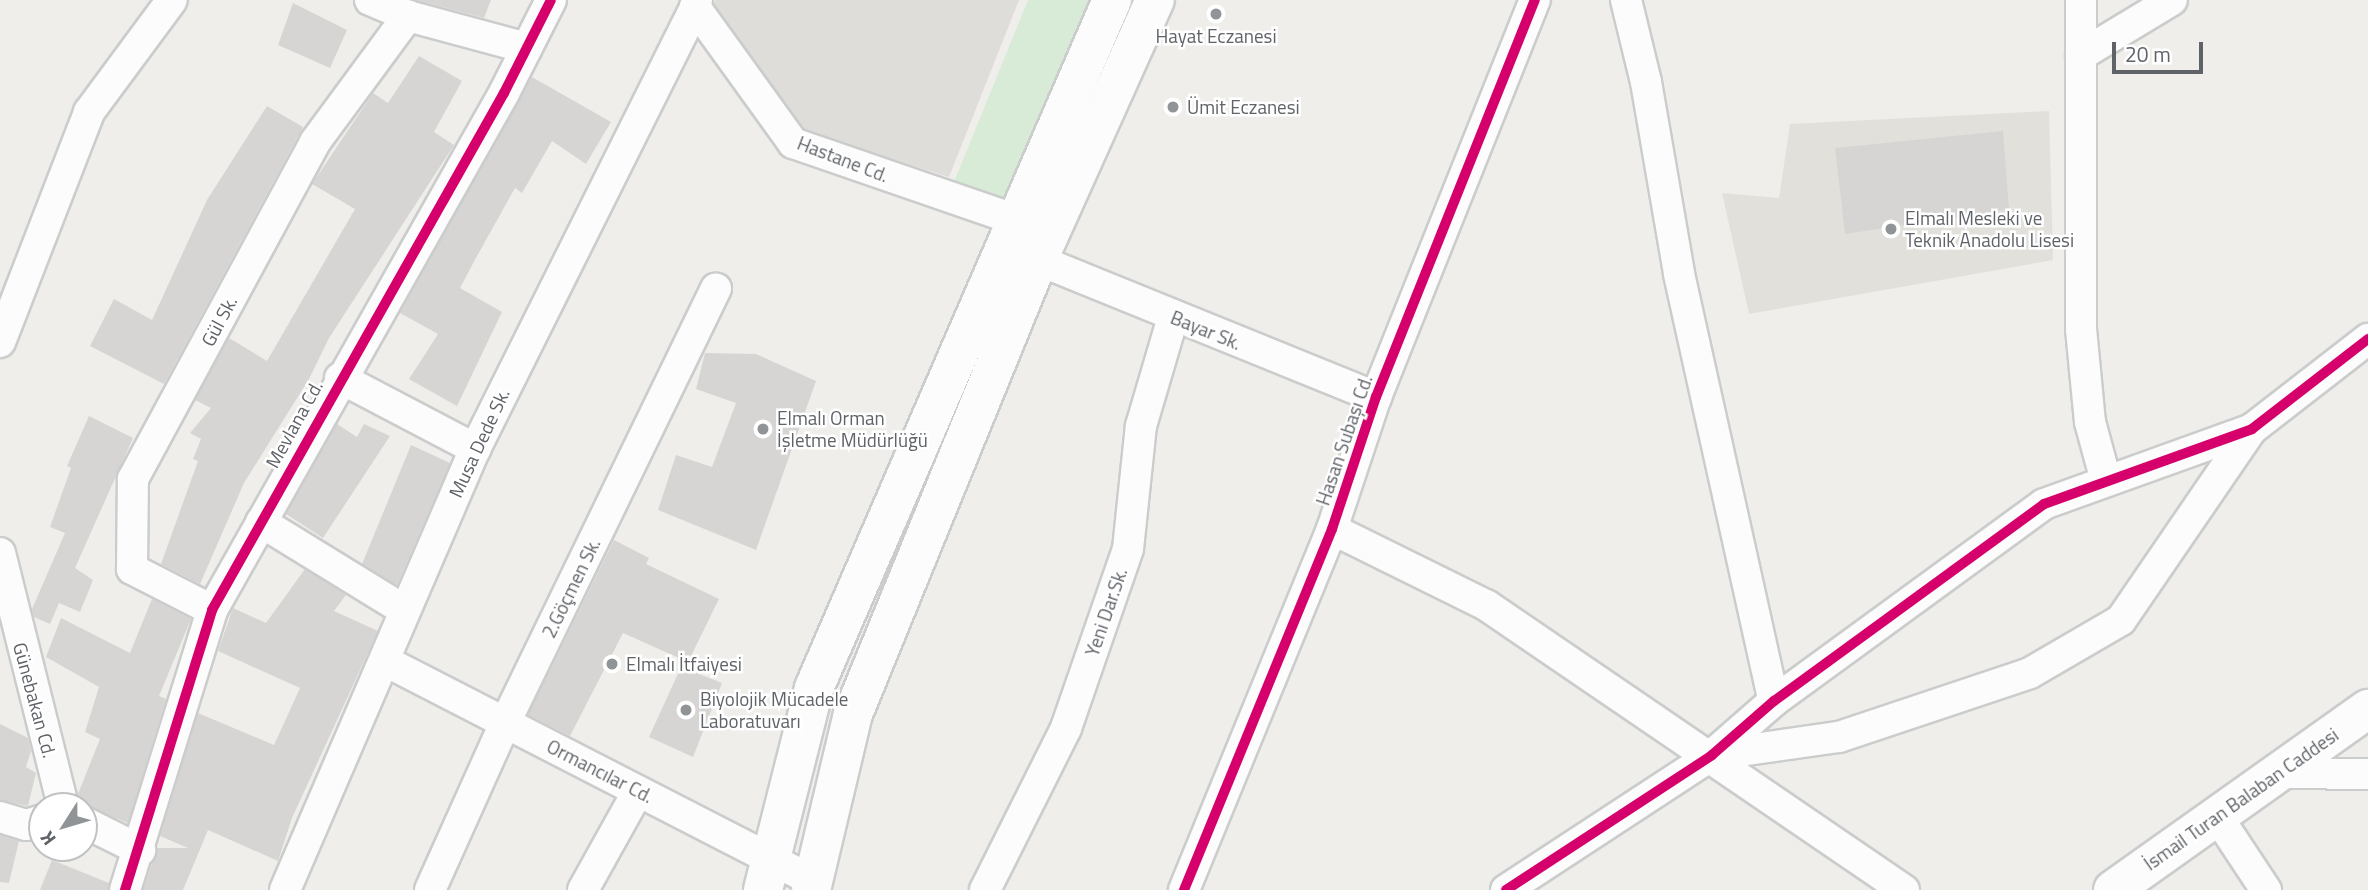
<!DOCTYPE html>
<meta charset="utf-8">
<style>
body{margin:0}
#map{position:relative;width:2368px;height:890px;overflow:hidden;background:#efeeea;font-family:"Titillium Web",sans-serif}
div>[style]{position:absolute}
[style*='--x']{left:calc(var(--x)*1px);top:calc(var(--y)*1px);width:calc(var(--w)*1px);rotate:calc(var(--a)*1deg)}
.industrial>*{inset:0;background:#dfddda}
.education>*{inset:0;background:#e2e0da}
.green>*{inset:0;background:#d8ebd6}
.building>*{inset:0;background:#d6d5d3}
.roads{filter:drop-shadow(2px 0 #cbcccc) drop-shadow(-2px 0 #cbcccc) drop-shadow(0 2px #cbcccc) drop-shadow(0 -2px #cbcccc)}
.street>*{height:30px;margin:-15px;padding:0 15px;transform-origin:15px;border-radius:15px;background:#fdfcfc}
.secondary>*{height:38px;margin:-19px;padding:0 19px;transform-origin:19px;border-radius:19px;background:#fdfcfc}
.cycleway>*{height:10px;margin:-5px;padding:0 5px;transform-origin:5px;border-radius:5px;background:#d6006c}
.dots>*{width:19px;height:19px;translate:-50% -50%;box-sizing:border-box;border:4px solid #fff;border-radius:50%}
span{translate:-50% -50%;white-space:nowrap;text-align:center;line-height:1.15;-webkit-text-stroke:5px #fff;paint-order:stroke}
.poi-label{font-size:19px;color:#5f6368}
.left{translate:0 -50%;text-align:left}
.street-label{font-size:19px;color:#5f6368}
.north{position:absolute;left:28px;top:792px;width:70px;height:70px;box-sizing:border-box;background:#fff;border:2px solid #bfc1c3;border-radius:50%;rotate:233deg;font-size:19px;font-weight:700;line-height:28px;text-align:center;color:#5f6368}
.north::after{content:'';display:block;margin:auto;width:24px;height:32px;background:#919496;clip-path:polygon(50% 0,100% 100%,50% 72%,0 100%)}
.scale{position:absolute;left:2112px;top:42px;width:91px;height:32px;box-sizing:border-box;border:4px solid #5f6368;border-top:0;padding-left:9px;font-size:21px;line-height:24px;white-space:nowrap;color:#5f6368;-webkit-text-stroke:5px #fff;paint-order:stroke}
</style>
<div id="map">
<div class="industrial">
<i style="clip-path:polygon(715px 0,1019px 0,949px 177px,807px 132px,713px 7px)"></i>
</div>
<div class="education">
<i style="clip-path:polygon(2049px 111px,2053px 260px,1749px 314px,1722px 193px,1779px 198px,1790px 124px)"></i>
</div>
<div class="green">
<i style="clip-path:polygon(1028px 0,1096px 0,1012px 203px,954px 182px)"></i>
</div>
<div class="building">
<i style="clip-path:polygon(416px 0,491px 0,484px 18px)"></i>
<i style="clip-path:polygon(293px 3px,347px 30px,330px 68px,278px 45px)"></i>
<i style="clip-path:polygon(419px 56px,462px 81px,434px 132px,454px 145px,329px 338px,309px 379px,244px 483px,200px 584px,161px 564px,198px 461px,193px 459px,201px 439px,190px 433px,211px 408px,195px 400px,229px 338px,267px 361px,355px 209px,312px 184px,373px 93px,388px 103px)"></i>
<i style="clip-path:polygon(532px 77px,611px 122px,586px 164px,552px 141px,522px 193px,515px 188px,477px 256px,460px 288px,502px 312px,457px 406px,409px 379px,438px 334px,400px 313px)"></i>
<i style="clip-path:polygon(267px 106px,303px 127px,164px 384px,90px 346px,114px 299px,152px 320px,207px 200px)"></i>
<i style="clip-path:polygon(2003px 131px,2009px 209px,1845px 234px,1835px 148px)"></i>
<i style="clip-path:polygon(705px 353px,756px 354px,816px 381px,756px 550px,658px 510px,676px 455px,712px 467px,736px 403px,696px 389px)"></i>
<i style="clip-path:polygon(89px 416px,133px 438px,75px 568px,93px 580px,80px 612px,59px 603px,50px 624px,34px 617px,32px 609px,65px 533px,50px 527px,71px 468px,67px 466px)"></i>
<i style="clip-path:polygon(337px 424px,357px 437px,364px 424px,390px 436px,323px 538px,286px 514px)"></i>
<i style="clip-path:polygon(411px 445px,450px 463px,397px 585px,362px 564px)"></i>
<i style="clip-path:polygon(614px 540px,649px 558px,646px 564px,719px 599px,688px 662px,623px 633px,570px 736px,528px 715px)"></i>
<i style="clip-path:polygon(305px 569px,346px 595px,334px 611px,378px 631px,292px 818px,278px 861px,208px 830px,183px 890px,143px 890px,157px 848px,188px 848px,160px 836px,198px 713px,274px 745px,300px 688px,218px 651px,233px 608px,266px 623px)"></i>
<i style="clip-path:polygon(152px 599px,191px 619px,159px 696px,166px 699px,128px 823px,80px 803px,78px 794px,100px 739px,85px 732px,99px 687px,46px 657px,61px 618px,130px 653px)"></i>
<i style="clip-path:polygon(681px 667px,722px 683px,693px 757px,649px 737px)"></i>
<i style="clip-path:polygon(0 724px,28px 738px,31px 751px,26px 767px,36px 773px,28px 806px,0 800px)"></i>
<i style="clip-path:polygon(0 835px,19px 841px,9px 883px,0 882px)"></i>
<i style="clip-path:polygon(52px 860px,109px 883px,108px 890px,40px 890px)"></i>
</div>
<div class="roads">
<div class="street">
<i style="--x:370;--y:0;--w:41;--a:22.8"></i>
<i style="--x:408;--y:16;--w:123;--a:15.1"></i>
<i style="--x:697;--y:0;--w:7;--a:106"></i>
<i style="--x:695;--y:7;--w:168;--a:54.2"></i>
<i style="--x:793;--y:143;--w:236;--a:19"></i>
<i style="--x:1626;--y:0;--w:84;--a:76.3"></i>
<i style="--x:1646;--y:82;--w:195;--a:80.2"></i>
<i style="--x:1679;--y:274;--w:437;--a:77.5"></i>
<i style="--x:2081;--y:0;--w:329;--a:90"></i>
<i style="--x:2081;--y:329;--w:93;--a:84.5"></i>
<i style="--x:2090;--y:422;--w:61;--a:74.8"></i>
<i style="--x:2081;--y:55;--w:106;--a:-31.1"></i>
<i style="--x:1038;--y:260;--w:365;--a:22.1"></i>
<i style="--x:0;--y:342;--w:247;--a:-68.8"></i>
<i style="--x:89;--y:112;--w:139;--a:-53.5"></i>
<i style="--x:340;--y:378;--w:153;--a:27.7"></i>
<i style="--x:261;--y:522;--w:168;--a:31.6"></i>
<i style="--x:1332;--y:529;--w:172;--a:26.3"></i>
<i style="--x:1486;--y:605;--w:506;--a:34.29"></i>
<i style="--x:0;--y:553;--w:261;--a:76"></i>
<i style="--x:212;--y:610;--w:90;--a:-152.9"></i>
<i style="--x:132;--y:569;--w:90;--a:-89.4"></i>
<i style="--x:133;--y:479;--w:383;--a:-61.6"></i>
<i style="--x:315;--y:142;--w:157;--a:-53.6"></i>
<i style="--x:387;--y:662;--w:479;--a:27.2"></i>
<i style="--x:1712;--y:755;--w:128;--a:-8.1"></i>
<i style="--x:1839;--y:737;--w:201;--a:-18.5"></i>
<i style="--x:2030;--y:673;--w:105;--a:-30.2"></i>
<i style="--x:2121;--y:620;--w:232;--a:-55.6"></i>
<i style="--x:2278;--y:773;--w:90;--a:0.6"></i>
<i style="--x:2217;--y:816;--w:89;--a:56.5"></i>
<i style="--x:0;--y:817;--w:27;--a:17"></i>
<i style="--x:26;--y:825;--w:17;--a:-17"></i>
<i style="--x:84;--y:822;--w:63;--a:26.6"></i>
<i style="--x:125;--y:890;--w:293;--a:-72.7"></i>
<i style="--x:212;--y:610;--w:594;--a:-60.54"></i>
<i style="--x:504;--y:93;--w:104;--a:-63.2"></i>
<i style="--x:285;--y:890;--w:480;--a:-66.7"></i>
<i style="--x:475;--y:449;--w:494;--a:-63.5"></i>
<i style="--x:430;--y:890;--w:183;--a:-65.8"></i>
<i style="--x:505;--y:723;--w:483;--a:-64.1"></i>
<i style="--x:583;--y:890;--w:113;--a:-60.9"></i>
<i style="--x:985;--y:890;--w:181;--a:-63.4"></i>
<i style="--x:1066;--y:728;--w:189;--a:-70.9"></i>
<i style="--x:1128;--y:549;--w:124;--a:-84"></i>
<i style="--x:1141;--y:426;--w:114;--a:-73.6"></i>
<i style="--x:1184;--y:890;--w:390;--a:-67.7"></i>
<i style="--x:1332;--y:529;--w:139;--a:-71.6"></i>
<i style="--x:1376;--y:397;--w:428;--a:-68.2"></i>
<i style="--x:1506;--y:890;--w:246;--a:-33.2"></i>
<i style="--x:1712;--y:755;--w:82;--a:-41.1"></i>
<i style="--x:1774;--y:701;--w:334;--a:-36.1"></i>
<i style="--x:2044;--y:504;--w:221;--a:-19.8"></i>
<i style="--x:2252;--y:429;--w:147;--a:-37.8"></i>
</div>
<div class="secondary">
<i style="--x:763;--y:890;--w:208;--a:-75.8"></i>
<i style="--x:814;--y:688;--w:750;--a:-66.58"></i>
<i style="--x:811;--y:890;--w:181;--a:-76.6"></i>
<i style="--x:853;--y:714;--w:490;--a:-67.8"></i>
<i style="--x:1038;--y:260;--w:285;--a:-65.8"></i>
<i style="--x:2113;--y:890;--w:313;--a:-35.4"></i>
</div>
</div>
<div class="cycleway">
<i style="--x:125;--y:890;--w:293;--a:-72.7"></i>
<i style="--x:212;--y:610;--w:594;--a:-60.54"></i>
<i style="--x:504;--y:93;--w:104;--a:-63.2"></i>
<i style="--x:1184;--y:890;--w:390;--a:-67.7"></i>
<i style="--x:1332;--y:529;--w:139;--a:-71.6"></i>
<i style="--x:1376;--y:397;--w:428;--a:-68.2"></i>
<i style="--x:1506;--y:890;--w:246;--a:-33.2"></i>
<i style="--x:1712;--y:755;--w:82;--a:-41.1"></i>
<i style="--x:1774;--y:701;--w:334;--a:-36.1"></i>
<i style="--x:2044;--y:504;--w:221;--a:-19.8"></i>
<i style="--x:2252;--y:429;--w:147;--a:-37.8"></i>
</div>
<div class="dots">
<i style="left:1216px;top:14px;background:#919496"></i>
<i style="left:1173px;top:107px;background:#919496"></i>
<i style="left:1891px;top:229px;background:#919496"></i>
<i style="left:763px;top:429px;background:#919496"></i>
<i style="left:612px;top:664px;background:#919496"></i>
<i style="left:686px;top:710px;background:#919496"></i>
</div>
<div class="poi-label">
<span style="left:1216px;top:36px">Hayat Eczanesi</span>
<span class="left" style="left:1187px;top:107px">Ümit Eczanesi</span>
<span class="left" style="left:1905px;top:229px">Elmalı Mesleki ve<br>Teknik Anadolu Lisesi</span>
<span class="left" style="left:777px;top:429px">Elmalı Orman<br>İşletme Müdürlüğü</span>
<span class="left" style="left:626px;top:664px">Elmalı İtfaiyesi</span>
<span class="left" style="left:700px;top:710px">Biyolojik Mücadele<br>Laboratuvarı</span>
</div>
<div class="street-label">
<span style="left:843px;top:159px;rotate:21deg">Hastane Cd.</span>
<span style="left:219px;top:321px;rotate:-62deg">Gül Sk.</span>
<span style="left:1206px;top:330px;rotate:22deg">Bayar Sk.</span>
<span style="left:294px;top:424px;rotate:-61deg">Mevlana Cd.</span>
<span style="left:1344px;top:440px;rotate:-71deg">Hasan Subaşı Cd.</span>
<span style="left:479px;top:443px;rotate:-65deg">Musa Dede Sk.</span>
<span style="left:571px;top:588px;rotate:-64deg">2.Göçmen Sk.</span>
<span style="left:1106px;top:612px;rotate:-71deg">Yeni Dar.Sk.</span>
<span style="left:35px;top:700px;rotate:75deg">Günebakan Cd.</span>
<span style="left:600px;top:771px;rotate:27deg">Ormancılar Cd.</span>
<span style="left:2241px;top:799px;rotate:-35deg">İsmail Turan Balaban Caddesi</span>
</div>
<div class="north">K</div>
<div class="scale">20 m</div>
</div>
